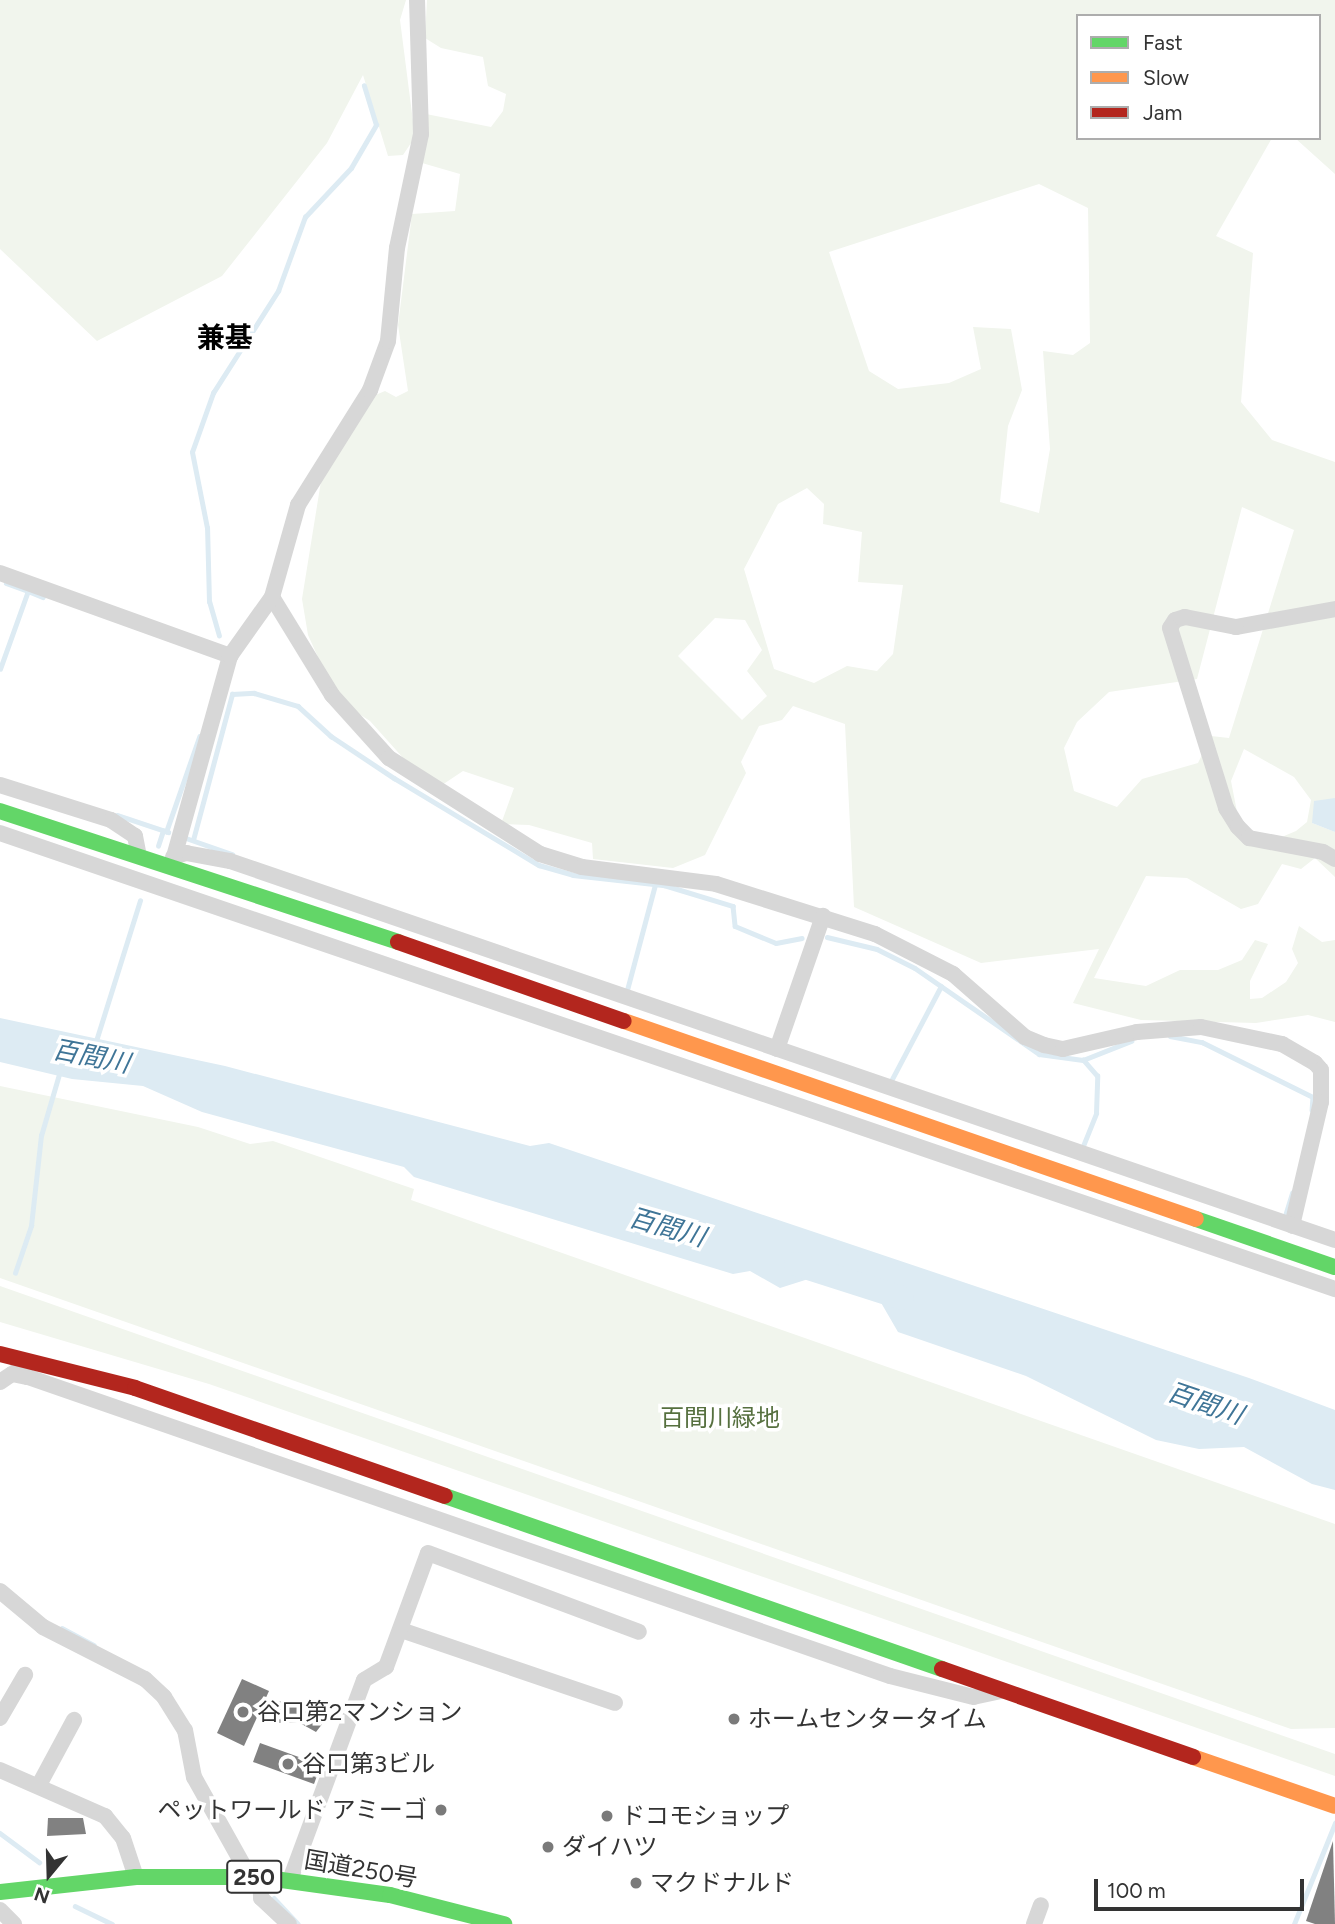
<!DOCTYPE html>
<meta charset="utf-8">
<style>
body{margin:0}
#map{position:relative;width:1335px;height:1924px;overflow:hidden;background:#fff;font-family:Figtree,"Noto Sans JP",sans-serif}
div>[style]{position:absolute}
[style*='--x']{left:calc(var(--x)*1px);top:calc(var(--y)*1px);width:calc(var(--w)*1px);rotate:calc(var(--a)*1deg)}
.green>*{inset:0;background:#f1f5ed}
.water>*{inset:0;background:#ddebf3}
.stream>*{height:4.5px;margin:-2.25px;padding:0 2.25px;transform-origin:2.25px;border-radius:2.25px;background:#ddebf3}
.river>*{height:24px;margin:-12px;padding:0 12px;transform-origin:12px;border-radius:12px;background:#ddebf3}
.building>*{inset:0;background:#818181}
.street>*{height:16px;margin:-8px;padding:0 8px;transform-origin:8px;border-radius:8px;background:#d7d7d7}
.fast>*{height:16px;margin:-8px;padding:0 8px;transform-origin:8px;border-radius:8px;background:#63d668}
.slow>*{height:16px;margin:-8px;padding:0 8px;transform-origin:8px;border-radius:8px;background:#ff974d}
.jam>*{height:16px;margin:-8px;padding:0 8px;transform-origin:8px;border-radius:8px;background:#b3261e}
.dots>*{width:19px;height:19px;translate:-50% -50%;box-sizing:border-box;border:4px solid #fff;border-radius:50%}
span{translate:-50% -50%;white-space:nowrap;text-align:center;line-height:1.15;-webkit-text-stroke:7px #fff;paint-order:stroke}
.shield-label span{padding:2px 5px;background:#fff;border:2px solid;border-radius:5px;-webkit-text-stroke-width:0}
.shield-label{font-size:23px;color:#333;font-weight:700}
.park-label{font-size:24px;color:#56703f}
.poi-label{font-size:24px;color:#333}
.left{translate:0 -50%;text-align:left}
.right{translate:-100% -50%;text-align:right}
.street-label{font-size:24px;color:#333}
.water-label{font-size:26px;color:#3f7597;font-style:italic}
.quarter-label{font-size:28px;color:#000;font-weight:700}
.legend{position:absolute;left:1076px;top:14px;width:245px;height:126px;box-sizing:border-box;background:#fff;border:2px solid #adadad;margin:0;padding:9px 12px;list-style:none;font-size:21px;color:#333}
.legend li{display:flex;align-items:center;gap:14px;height:35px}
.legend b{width:35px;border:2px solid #adadad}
.north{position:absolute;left:14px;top:1840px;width:70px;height:70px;-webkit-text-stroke:5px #fff;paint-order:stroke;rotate:199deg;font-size:19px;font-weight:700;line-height:28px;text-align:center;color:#333}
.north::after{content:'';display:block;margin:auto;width:24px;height:32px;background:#333;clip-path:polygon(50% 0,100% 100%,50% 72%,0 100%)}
.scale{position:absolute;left:1094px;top:1879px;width:210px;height:32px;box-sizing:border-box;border:4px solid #333;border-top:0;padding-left:9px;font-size:21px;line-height:24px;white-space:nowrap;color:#333;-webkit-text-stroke:5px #fff;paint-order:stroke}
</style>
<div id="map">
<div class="green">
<i style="clip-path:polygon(0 0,406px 0,400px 20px,415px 137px,403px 155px,388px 156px,363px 75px,327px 143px,222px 276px,97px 341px,0 249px)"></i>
<i style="clip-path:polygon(evenodd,427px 0,1335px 0,1335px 174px,1295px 138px,1319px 138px,1319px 16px,1078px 16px,1078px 138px,1272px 138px,1216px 236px,1253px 253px,1241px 402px,1272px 440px,1335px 462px,1335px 798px,1312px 823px,1335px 832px,1335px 877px,1315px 858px,1301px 869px,1282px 864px,1258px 904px,1241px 909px,1187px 878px,1146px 876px,1094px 978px,1146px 986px,1180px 970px,1218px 970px,1242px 960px,1255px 940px,1268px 944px,1250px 981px,1250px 999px,1262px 998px,1286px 982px,1298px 963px,1292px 949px,1299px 926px,1322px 942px,1335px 940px,1335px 1022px,1308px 1015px,1256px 1023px,1141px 1020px,1073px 1003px,1099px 949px,981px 963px,854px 907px,845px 724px,793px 706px,782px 720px,759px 726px,741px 762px,746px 773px,705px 855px,673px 868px,593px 859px,592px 843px,529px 825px,501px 824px,514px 788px,463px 771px,442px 785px,405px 760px,370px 721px,350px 708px,327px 677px,308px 635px,302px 599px,322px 475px,373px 396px,385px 391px,396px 397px,408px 391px,398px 325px,412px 214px,455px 211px,460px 174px,422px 163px,426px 114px,491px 127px,503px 111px,506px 94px,488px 86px,483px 57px,441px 48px,425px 38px,427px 0,1039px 184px,1088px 208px,1090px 343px,1073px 355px,1043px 351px,1050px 449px,1039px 513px,1000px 502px,1008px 426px,1022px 390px,1011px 329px,973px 327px,981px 369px,949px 383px,898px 389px,869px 371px,829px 252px,1039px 184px,427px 0,807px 488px,824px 504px,823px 524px,862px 532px,858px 582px,903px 585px,893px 654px,877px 671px,847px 666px,814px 683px,774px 669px,744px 569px,778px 504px,807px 488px,427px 0,1242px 507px,1294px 530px,1229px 738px,1211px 736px,1198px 763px,1142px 779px,1117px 807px,1074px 791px,1064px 748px,1077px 722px,1109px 692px,1197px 679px,1242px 507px,427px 0,715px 618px,745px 620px,762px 650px,747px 671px,767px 696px,742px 720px,678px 656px,715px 618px,427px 0,1244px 749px,1294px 777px,1311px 800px,1307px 822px,1296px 831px,1277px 839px,1247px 830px,1238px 817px,1231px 781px,1244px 749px)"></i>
<i style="clip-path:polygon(0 1086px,198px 1127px,250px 1144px,273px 1141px,414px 1189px,411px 1200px,1335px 1524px,1335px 1728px,1291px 1729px,0 1278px)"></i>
<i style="clip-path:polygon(0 1286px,1335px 1754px,1335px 1776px,209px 1384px,0 1322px)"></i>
</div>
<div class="water">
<i style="clip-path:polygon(1335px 798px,1335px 832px,1312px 823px,1314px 801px)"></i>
<i style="clip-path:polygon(0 1018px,225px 1066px,530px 1146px,549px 1143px,1249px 1378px,1335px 1410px,1335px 1490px,1312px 1484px,1244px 1447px,1199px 1449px,1156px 1440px,1026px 1376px,898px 1332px,865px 1275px,843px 1268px,780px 1288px,750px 1271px,733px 1274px,414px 1177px,404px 1167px,202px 1112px,143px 1086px,72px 1079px,0 1062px)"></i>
</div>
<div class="stream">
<i style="--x:6;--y:583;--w:23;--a:20"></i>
<i style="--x:219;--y:636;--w:35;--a:-106"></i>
<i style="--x:209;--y:602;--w:74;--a:-91.5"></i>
<i style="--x:207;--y:528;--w:77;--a:-101.2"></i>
<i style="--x:192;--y:452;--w:63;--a:-70.4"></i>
<i style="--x:213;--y:393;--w:121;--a:-57.5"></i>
<i style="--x:278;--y:291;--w:79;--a:-70"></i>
<i style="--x:305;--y:217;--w:67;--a:-46.8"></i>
<i style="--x:351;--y:168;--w:50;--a:-59.8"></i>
<i style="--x:376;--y:125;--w:41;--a:-107.1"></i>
<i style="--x:0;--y:669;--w:83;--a:-70.3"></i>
<i style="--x:28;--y:591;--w:16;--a:22"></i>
<i style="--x:117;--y:815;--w:54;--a:18.4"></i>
<i style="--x:166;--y:832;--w:101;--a:-70.8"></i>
<i style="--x:186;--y:838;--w:49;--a:19.2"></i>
<i style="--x:193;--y:840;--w:151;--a:-75"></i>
<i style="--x:232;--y:694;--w:22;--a:-3"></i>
<i style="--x:254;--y:693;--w:46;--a:16.5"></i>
<i style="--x:298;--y:706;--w:45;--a:42.3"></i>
<i style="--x:331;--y:736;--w:76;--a:33.7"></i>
<i style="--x:394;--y:778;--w:169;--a:31"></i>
<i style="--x:539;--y:865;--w:35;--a:16"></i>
<i style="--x:573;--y:875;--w:92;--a:6.3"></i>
<i style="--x:664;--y:885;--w:72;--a:16.9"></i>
<i style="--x:733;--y:906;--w:20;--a:84"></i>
<i style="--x:735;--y:926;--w:44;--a:22.5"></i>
<i style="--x:776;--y:943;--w:26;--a:-11"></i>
<i style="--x:158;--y:846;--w:16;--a:-72"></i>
<i style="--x:827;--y:937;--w:51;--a:13.5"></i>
<i style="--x:877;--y:949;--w:42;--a:26.6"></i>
<i style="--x:915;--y:968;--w:151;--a:34.7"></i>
<i style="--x:1039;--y:1054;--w:44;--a:7.8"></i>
<i style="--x:1083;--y:1060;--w:52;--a:-21.6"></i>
<i style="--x:627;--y:990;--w:109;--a:-75.1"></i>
<i style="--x:1170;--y:1036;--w:33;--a:11"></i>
<i style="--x:1202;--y:1042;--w:124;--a:26.4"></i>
<i style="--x:1313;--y:1097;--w:13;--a:94"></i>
<i style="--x:96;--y:1041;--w:147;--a:-72.6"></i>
<i style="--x:891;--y:1081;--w:107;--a:-62.2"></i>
<i style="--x:1083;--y:1146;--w:35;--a:-68"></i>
<i style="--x:1096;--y:1113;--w:37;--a:-88"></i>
<i style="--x:1097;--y:1076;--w:21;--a:-131"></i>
<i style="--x:1285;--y:1216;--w:24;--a:-73"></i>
<i style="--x:15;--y:1273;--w:50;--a:-71.2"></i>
<i style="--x:31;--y:1226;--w:91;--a:-83.7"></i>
<i style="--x:41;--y:1136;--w:68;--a:-73.7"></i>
<i style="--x:62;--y:1628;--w:36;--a:28"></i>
<i style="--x:0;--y:1833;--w:49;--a:36.6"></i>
<i style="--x:274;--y:1898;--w:35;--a:47"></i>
<i style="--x:75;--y:1906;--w:41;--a:25.9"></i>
<i style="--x:1294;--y:1924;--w:109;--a:-67.9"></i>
</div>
<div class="river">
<i style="--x:796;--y:1264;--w:111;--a:17.8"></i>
</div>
<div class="building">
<i style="clip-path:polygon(242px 1679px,269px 1691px,244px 1746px,217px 1733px)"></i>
<i style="clip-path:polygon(300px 1699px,330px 1714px,316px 1732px,298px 1722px,278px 1723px,275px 1702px)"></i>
<i style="clip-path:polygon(260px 1743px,321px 1765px,314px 1784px,253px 1762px)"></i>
<i style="clip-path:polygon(48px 1818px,83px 1818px,86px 1834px,47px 1836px)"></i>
<i style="clip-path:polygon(1333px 1841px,1335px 1924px,1315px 1924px,1306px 1921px)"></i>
</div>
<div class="street">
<i style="--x:0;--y:573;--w:245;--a:19.8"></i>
<i style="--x:272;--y:597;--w:115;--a:58.5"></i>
<i style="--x:332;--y:695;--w:85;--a:47.9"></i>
<i style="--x:389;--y:758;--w:179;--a:32.4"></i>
<i style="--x:540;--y:854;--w:44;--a:17.2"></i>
<i style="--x:582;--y:867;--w:135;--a:7.2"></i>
<i style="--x:716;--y:884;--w:167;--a:17.5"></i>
<i style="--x:875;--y:934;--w:88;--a:27.1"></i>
<i style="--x:953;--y:974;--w:96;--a:41.2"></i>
<i style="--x:1025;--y:1037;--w:21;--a:23"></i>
<i style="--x:1044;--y:1045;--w:19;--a:12"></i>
<i style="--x:1063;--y:1049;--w:76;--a:-12.9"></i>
<i style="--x:1137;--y:1032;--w:64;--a:-4.5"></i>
<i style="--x:1201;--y:1027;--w:83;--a:11.9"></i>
<i style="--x:1282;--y:1044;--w:38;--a:30"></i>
<i style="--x:1315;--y:1063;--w:9;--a:49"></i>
<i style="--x:1321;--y:1070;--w:32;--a:90"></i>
<i style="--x:1321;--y:1102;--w:127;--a:103.2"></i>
<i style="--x:1335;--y:609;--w:101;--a:169.7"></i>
<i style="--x:1236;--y:627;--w:52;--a:-168.9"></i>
<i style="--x:1185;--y:617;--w:10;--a:163"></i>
<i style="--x:1175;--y:620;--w:9;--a:122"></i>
<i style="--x:1170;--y:628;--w:189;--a:72.7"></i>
<i style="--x:1226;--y:808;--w:22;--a:58"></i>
<i style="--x:1238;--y:827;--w:16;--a:45"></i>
<i style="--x:1249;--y:838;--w:75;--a:10.7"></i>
<i style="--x:1323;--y:852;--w:14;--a:30"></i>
<i style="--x:0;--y:785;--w:116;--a:17.5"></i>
<i style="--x:111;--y:820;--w:29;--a:34"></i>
<i style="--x:135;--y:836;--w:16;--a:79"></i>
<i style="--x:0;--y:833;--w:1411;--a:18.86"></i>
<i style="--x:173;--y:857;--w:14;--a:-17"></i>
<i style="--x:186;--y:853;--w:45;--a:10.3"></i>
<i style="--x:230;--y:861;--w:1168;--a:18.93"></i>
<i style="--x:172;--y:864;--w:216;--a:-74.4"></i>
<i style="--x:230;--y:656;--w:72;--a:-54.6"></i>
<i style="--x:272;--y:597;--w:96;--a:-74.2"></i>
<i style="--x:298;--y:505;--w:136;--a:-57.9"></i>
<i style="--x:370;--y:390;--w:52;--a:-69.8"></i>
<i style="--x:388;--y:341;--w:93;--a:-84.5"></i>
<i style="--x:397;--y:248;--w:116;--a:-78.1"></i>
<i style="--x:421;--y:134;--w:134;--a:-91.7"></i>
<i style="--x:777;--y:1049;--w:141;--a:-70.9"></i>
<i style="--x:15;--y:1358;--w:23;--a:56"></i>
<i style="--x:28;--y:1377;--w:912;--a:19.13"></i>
<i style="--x:890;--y:1676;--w:86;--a:14.2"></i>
<i style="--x:973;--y:1697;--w:30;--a:-12"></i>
<i style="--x:0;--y:1382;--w:14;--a:-34"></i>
<i style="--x:12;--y:1374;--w:16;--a:11"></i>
<i style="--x:0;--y:1591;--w:56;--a:39.9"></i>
<i style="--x:43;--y:1627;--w:114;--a:27"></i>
<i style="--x:145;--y:1679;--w:26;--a:43"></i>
<i style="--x:164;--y:1697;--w:39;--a:58"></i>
<i style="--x:185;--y:1730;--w:48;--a:79.2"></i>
<i style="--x:194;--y:1777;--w:115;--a:60.8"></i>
<i style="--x:401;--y:1630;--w:226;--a:18.8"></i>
<i style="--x:0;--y:1718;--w:50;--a:-59.8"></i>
<i style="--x:0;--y:1770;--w:115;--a:23.7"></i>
<i style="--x:105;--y:1816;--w:28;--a:51"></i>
<i style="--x:123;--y:1838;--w:41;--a:71.6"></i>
<i style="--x:39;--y:1785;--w:74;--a:-61.7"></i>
<i style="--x:260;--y:1877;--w:21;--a:87"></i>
<i style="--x:261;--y:1898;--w:38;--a:43"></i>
<i style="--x:290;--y:1880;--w:213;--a:-69.7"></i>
<i style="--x:364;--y:1680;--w:26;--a:-31"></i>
<i style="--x:386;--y:1667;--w:121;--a:-69.8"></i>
<i style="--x:428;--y:1553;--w:225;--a:20.5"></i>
<i style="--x:0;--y:1910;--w:20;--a:45"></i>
<i style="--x:1034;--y:1924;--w:20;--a:-70"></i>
</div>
<div class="fast">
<i style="--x:0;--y:811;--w:419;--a:18.2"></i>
<i style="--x:1196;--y:1219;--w:147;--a:19.1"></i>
<i style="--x:445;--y:1496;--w:526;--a:19.19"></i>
<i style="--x:0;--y:1892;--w:137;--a:-6.3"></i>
<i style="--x:136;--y:1877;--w:124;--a:0"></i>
<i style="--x:260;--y:1877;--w:131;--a:7.9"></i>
<i style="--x:390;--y:1895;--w:118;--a:14.3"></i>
</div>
<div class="slow">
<i style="--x:624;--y:1021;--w:605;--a:19.09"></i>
<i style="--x:1193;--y:1757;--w:150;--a:19"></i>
</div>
<div class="jam">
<i style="--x:398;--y:942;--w:239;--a:19.3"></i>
<i style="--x:0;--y:1354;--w:139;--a:14.1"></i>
<i style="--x:135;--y:1388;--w:328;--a:19.2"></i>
<i style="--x:942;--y:1669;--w:266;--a:19.3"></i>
</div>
<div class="dots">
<i style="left:243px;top:1712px;background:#7a7a7a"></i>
<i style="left:734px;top:1719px;background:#7a7a7a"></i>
<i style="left:288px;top:1764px;background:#7a7a7a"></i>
<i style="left:441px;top:1810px;background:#7a7a7a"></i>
<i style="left:607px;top:1816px;background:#7a7a7a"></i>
<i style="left:548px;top:1847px;background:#7a7a7a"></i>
<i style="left:636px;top:1883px;background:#7a7a7a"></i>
</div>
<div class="shield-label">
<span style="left:254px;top:1877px">250</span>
</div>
<div class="park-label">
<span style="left:720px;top:1418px">百間川緑地</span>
</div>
<div class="poi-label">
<span class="left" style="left:257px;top:1712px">谷口第2マンション</span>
<span class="left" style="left:748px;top:1719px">ホームセンタータイム</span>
<span class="left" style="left:302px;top:1764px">谷口第3ビル</span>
<span class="right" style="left:427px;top:1810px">ペットワールド アミーゴ</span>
<span class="left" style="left:621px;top:1816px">ドコモショップ</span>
<span class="left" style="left:562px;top:1847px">ダイハツ</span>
<span class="left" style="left:650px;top:1883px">マクドナルド</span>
</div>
<div class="street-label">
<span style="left:361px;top:1869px;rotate:10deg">国道250号</span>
</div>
<div class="water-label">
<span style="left:91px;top:1057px;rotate:11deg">百間川</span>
<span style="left:667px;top:1228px;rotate:16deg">百間川</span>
<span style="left:1205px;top:1404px;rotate:19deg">百間川</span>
</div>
<div class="quarter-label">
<span style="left:225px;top:337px">兼基</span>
</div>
<ul class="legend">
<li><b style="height:9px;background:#63d668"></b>Fast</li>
<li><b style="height:9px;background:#ff974d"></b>Slow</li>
<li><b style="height:9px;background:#b3261e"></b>Jam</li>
</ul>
<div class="north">N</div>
<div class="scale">100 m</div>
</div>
